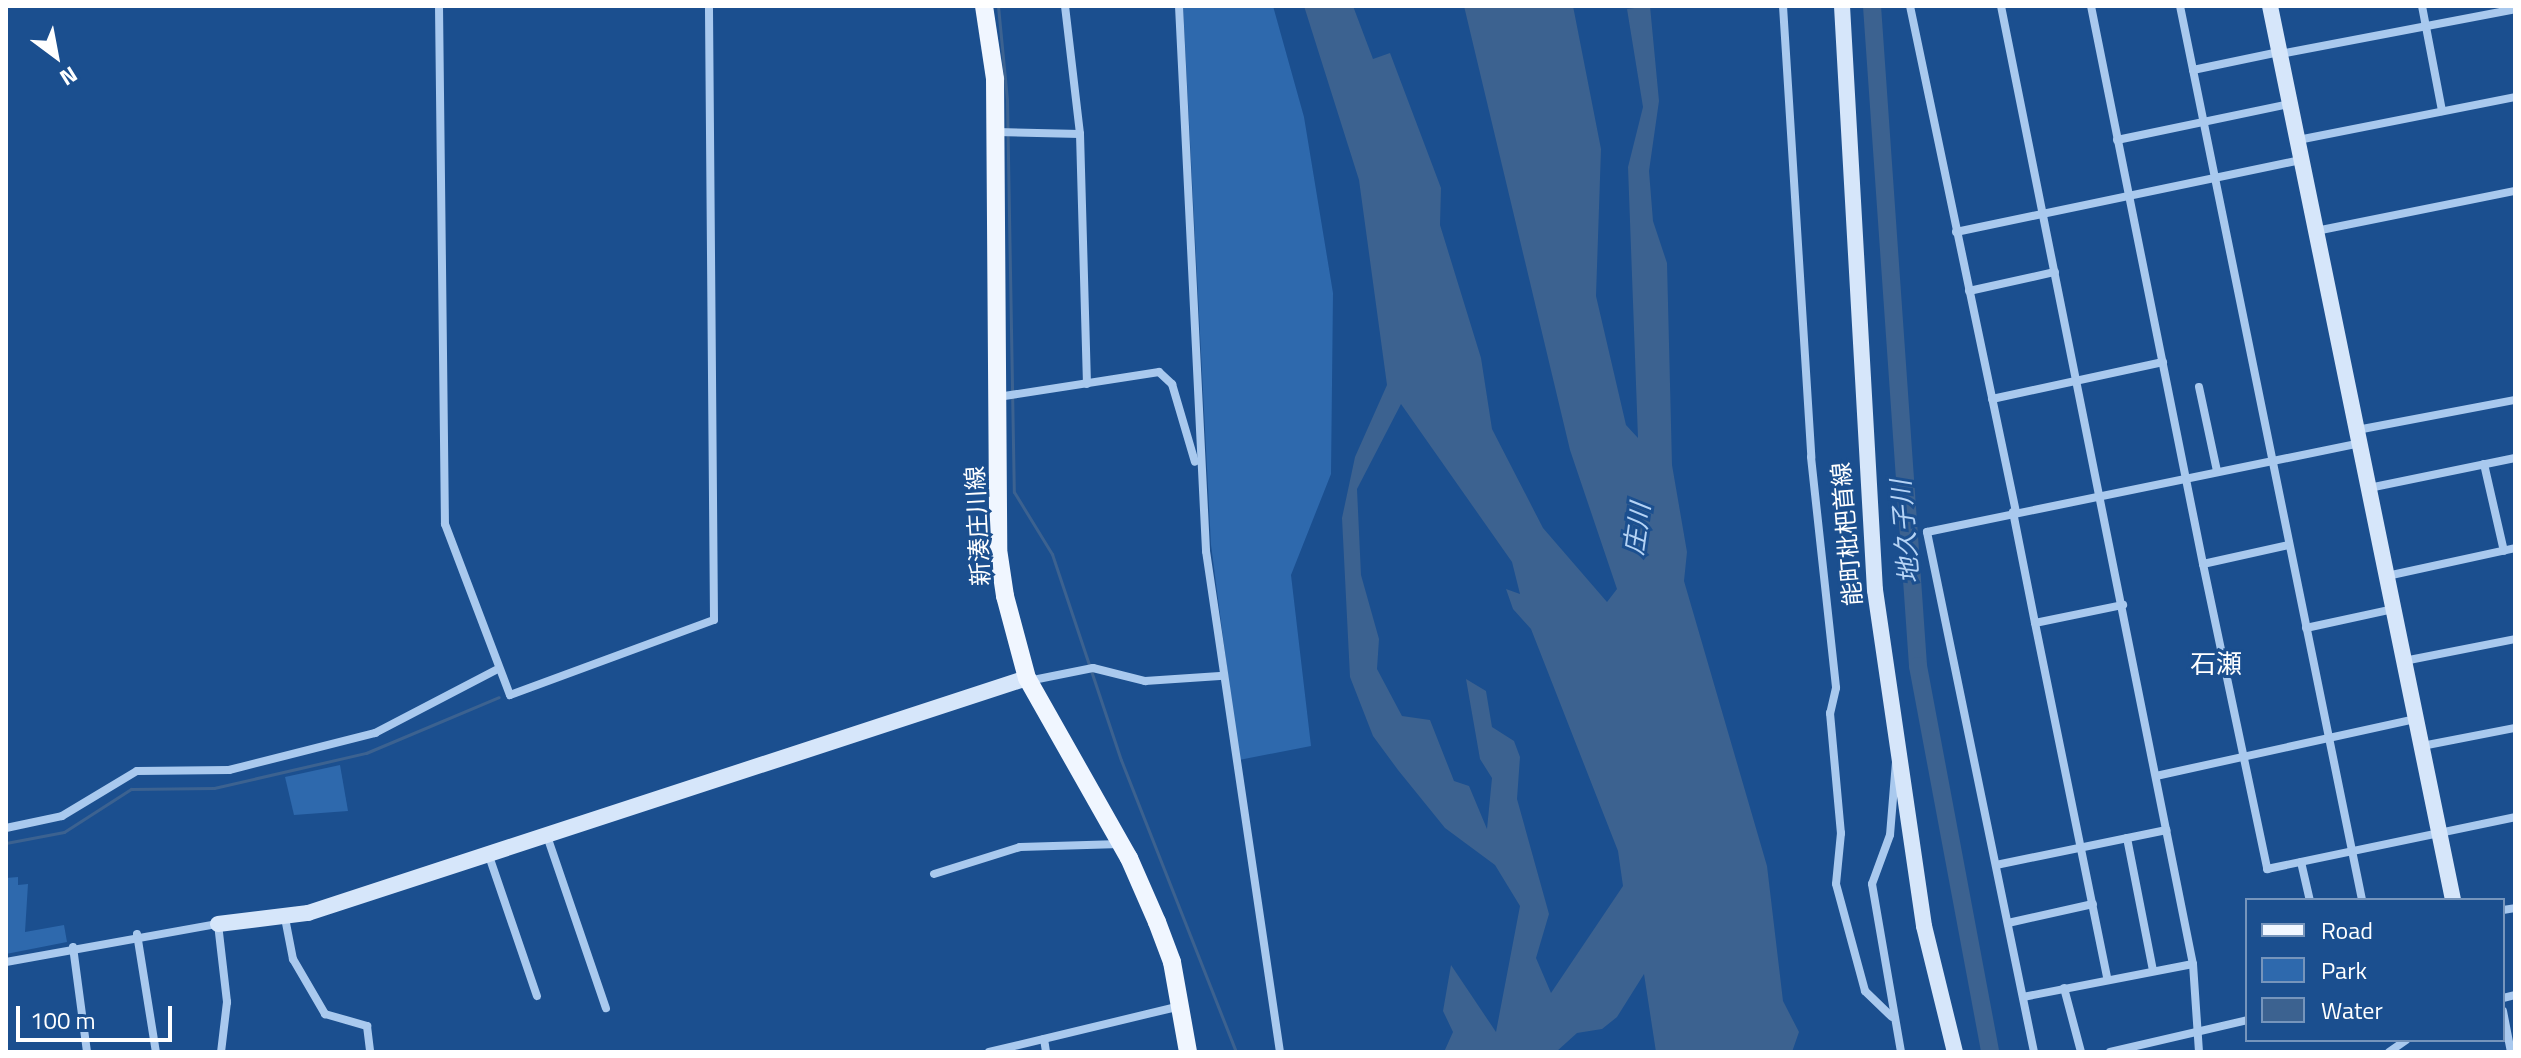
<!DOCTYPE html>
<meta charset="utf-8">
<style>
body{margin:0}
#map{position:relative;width:2521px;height:1058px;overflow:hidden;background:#1b4f8f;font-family:"Titillium Web","Noto Sans JP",sans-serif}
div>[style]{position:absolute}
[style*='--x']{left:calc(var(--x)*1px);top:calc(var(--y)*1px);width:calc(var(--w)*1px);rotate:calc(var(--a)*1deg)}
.green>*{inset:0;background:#2e69ad}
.water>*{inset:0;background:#3c6290}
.stream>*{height:3px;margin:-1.5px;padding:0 1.5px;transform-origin:1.5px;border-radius:1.5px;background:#3c6290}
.river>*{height:18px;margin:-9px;padding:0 9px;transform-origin:9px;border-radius:9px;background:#3c6290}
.street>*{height:8px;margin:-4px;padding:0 4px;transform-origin:4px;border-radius:4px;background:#a9c9ee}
.secondary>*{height:16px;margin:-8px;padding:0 8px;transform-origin:8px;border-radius:8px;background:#d6e6fa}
.primary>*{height:18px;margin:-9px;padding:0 9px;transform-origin:9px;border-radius:9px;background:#f0f6ff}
span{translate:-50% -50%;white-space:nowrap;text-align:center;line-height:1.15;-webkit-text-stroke:6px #1b4f8f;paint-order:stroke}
.street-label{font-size:24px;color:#fff}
.water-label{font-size:26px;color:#b5d3f5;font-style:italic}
.neighbourhood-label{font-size:26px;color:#fff}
.frame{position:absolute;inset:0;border:8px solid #fff;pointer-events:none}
.legend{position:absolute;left:2245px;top:898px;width:260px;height:144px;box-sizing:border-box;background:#1b4f8f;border:2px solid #7695bc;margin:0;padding:10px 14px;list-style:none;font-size:24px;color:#fff}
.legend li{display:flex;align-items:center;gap:16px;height:40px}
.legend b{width:40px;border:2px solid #7695bc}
.north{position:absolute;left:16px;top:16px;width:80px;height:80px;-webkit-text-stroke:6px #1b4f8f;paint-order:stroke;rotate:148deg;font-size:22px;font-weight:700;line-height:32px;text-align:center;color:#fff}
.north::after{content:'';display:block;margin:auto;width:28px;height:36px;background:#fff;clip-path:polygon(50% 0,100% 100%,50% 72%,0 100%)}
.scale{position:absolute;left:16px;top:1006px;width:156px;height:36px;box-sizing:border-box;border:4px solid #fff;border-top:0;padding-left:10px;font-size:24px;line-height:28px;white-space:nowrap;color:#fff;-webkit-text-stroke:6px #1b4f8f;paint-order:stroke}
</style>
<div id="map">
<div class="green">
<i style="clip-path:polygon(1183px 6px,1273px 6px,1304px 117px,1333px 293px,1331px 474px,1291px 575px,1311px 746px,1239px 760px,1211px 545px)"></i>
<i style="clip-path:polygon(340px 765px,348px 811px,294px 815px,285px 777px)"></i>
<i style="clip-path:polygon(18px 877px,18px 885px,28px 884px,25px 932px,64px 925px,67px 942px,6px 954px,6px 878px)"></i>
</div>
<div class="water">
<i style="clip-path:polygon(evenodd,1304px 6px,1353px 6px,1373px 59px,1390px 53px,1441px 188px,1440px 225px,1481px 358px,1492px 429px,1543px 528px,1607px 602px,1617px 589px,1570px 450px,1464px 6px,1573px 6px,1601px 149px,1596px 296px,1626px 425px,1638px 438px,1628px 167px,1643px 107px,1627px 9px,1650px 6px,1659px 101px,1649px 171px,1653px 221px,1667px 263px,1672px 465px,1687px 552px,1684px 581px,1767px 866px,1783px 1001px,1799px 1032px,1792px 1052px,1656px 1052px,1644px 974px,1617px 1017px,1602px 1029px,1577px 1033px,1556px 1052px,1444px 1052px,1453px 1032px,1443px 1011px,1451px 965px,1496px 1032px,1520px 906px,1495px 865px,1445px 828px,1398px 770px,1373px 736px,1350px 677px,1342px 518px,1355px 457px,1387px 385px,1359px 180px,1304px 6px,1401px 404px,1512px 562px,1520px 594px,1506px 589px,1513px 609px,1531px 629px,1618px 851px,1623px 886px,1551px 993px,1536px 958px,1549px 914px,1517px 799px,1520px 757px,1514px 741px,1492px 727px,1486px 691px,1466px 679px,1480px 759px,1492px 778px,1487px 829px,1469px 786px,1454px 781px,1430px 720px,1402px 716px,1377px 669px,1379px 639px,1361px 575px,1357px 489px,1401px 404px)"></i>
</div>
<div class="stream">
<i style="--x:998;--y:6;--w:94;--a:84.5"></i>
<i style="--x:1007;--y:100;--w:392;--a:89"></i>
<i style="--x:1014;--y:492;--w:73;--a:58.5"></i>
<i style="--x:1052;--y:554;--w:217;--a:71.5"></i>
<i style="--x:1121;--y:760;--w:314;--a:68.5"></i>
<i style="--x:6;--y:843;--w:59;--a:-10.7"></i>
<i style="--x:64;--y:832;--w:80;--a:-32.7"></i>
<i style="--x:131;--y:789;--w:83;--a:-0.7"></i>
<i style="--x:214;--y:788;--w:156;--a:-13"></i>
<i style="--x:366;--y:753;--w:144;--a:-22.8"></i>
</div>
<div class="river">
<i style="--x:1872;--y:6;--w:662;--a:86.01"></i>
<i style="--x:1918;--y:666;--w:393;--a:79.4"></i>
</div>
<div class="street">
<i style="--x:439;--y:6;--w:518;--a:89.34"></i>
<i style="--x:445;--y:524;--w:183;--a:69.2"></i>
<i style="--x:510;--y:695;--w:217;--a:-20.2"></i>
<i style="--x:714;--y:620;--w:614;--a:-90.47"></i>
<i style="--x:1065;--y:6;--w:129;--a:83.3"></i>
<i style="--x:1080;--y:134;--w:250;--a:88.4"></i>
<i style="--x:1179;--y:6;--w:546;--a:87.16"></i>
<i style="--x:1206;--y:551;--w:506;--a:81.6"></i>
<i style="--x:1783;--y:6;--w:452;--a:86.4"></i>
<i style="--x:1811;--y:457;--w:232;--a:83.8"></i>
<i style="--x:1836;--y:688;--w:26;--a:103"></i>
<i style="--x:1830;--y:713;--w:121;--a:84.8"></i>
<i style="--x:1841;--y:833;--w:51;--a:95.6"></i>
<i style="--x:1836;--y:884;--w:111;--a:74.8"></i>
<i style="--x:1865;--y:991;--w:37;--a:44"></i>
<i style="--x:1910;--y:6;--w:517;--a:78.17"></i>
<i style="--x:2001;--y:6;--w:977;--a:78.67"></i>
<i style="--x:2193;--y:964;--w:88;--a:86.1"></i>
<i style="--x:2091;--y:6;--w:569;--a:78.65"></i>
<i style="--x:2203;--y:564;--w:88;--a:-12.5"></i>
<i style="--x:2180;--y:6;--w:912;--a:78.49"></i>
<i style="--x:2422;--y:6;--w:107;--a:79.2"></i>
<i style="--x:2280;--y:54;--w:239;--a:-10.8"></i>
<i style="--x:2193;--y:70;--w:88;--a:-11.8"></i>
<i style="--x:997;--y:132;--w:83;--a:1.4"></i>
<i style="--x:2117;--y:140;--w:177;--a:-11.8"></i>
<i style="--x:2298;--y:140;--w:221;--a:-11.2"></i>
<i style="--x:2316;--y:231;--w:203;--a:-11.4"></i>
<i style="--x:1956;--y:232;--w:352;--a:-11.8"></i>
<i style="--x:1969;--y:291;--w:88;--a:-12.5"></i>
<i style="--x:2199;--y:387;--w:86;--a:77.9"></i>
<i style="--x:998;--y:397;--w:163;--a:-8.8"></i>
<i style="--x:1159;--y:372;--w:18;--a:43"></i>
<i style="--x:1172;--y:384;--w:81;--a:73.6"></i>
<i style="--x:1992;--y:399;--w:175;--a:-12.2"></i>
<i style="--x:2357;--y:430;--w:161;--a:-10.8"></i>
<i style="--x:2484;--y:464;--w:89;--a:77.1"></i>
<i style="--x:2369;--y:488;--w:149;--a:-11.6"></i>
<i style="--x:2013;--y:512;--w:113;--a:78.8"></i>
<i style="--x:2035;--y:623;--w:90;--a:-11.6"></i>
<i style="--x:2203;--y:564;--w:312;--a:78.1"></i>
<i style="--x:2267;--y:869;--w:253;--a:-11.8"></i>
<i style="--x:2387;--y:576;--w:131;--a:-12.3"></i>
<i style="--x:2035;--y:623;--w:362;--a:78.5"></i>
<i style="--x:2306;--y:628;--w:89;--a:-12.3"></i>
<i style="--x:2404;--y:661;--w:113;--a:-11.2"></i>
<i style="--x:1033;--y:680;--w:61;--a:-11.3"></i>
<i style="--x:1093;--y:668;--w:54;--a:14"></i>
<i style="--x:1145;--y:681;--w:75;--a:-3.8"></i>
<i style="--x:2422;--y:746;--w:95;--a:-11"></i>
<i style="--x:1896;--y:762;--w:73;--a:94.7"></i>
<i style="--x:1890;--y:835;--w:52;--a:110.2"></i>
<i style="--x:1872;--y:884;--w:170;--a:80.2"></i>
<i style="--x:2156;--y:776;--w:265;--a:-12.4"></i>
<i style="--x:6;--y:828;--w:57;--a:-12.1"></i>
<i style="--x:62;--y:816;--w:87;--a:-31"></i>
<i style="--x:137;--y:771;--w:92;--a:-0.6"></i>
<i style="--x:229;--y:770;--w:151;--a:-14.2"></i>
<i style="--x:375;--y:733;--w:139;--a:-27.5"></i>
<i style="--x:547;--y:836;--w:182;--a:71.1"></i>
<i style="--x:2127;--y:838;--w:135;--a:78.9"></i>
<i style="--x:489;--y:856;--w:148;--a:71.1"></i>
<i style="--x:2301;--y:862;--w:39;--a:77"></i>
<i style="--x:1996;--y:865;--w:174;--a:-11.6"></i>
<i style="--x:934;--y:874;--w:90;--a:-17.4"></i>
<i style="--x:1020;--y:847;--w:100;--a:-1.7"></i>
<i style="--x:2503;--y:910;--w:12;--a:-9"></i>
<i style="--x:285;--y:918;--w:42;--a:79"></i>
<i style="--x:293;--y:959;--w:64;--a:59.8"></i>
<i style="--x:325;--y:1014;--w:44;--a:15.9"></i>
<i style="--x:367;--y:1026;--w:26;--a:83"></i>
<i style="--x:2008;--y:923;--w:87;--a:-12.6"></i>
<i style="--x:137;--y:934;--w:120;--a:80.9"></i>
<i style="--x:73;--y:947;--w:106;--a:82.4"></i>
<i style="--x:6;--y:962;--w:215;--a:-10.2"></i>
<i style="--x:218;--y:924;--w:79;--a:83.4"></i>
<i style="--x:227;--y:1002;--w:50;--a:96.8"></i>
<i style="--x:2064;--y:988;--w:66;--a:75.1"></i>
<i style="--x:2023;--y:997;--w:173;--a:-11"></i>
<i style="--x:2503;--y:998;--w:12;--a:-14"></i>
<i style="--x:2503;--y:1011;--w:42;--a:79"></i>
<i style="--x:1044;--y:1039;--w:13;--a:81"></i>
<i style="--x:989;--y:1052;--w:196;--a:-13.5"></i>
<i style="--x:2034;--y:1052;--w:531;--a:-101.63"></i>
<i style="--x:1927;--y:532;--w:441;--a:-11.6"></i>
<i style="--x:2110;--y:1052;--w:141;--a:-13.1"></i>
<i style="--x:2389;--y:1052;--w:21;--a:-35"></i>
</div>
<div class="secondary">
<i style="--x:1842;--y:6;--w:585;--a:86.77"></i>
<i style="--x:1875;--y:590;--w:340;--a:81.7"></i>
<i style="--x:1924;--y:926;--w:130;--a:76.2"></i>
<i style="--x:2270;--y:6;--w:913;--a:78.43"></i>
<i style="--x:218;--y:924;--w:91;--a:-7"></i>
<i style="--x:308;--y:913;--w:756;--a:-18.1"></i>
</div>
<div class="primary">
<i style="--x:984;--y:6;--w:74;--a:81.4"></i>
<i style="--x:995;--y:79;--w:470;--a:89.6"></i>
<i style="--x:998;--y:549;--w:48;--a:81.5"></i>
<i style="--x:1005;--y:596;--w:85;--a:75"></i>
<i style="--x:1027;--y:678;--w:207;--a:60.5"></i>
<i style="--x:1129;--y:858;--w:70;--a:66.4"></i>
<i style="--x:1157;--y:922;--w:43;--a:69.4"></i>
<i style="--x:1172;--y:962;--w:91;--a:79.9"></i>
</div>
<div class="street-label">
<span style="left:978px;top:526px;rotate:-93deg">新湊庄川線</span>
<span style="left:1847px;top:534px;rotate:-95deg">能町枇杷首線</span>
</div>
<div class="water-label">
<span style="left:1637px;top:529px;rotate:-82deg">庄川</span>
<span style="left:1905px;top:532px;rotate:-95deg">地久子川</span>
</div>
<div class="neighbourhood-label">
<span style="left:2216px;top:664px">石瀬</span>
</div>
<div class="frame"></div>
<ul class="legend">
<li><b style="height:10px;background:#f0f6ff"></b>Road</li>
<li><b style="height:22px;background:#2e69ad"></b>Park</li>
<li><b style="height:22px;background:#3c6290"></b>Water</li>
</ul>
<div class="north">N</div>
<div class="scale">100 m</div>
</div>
